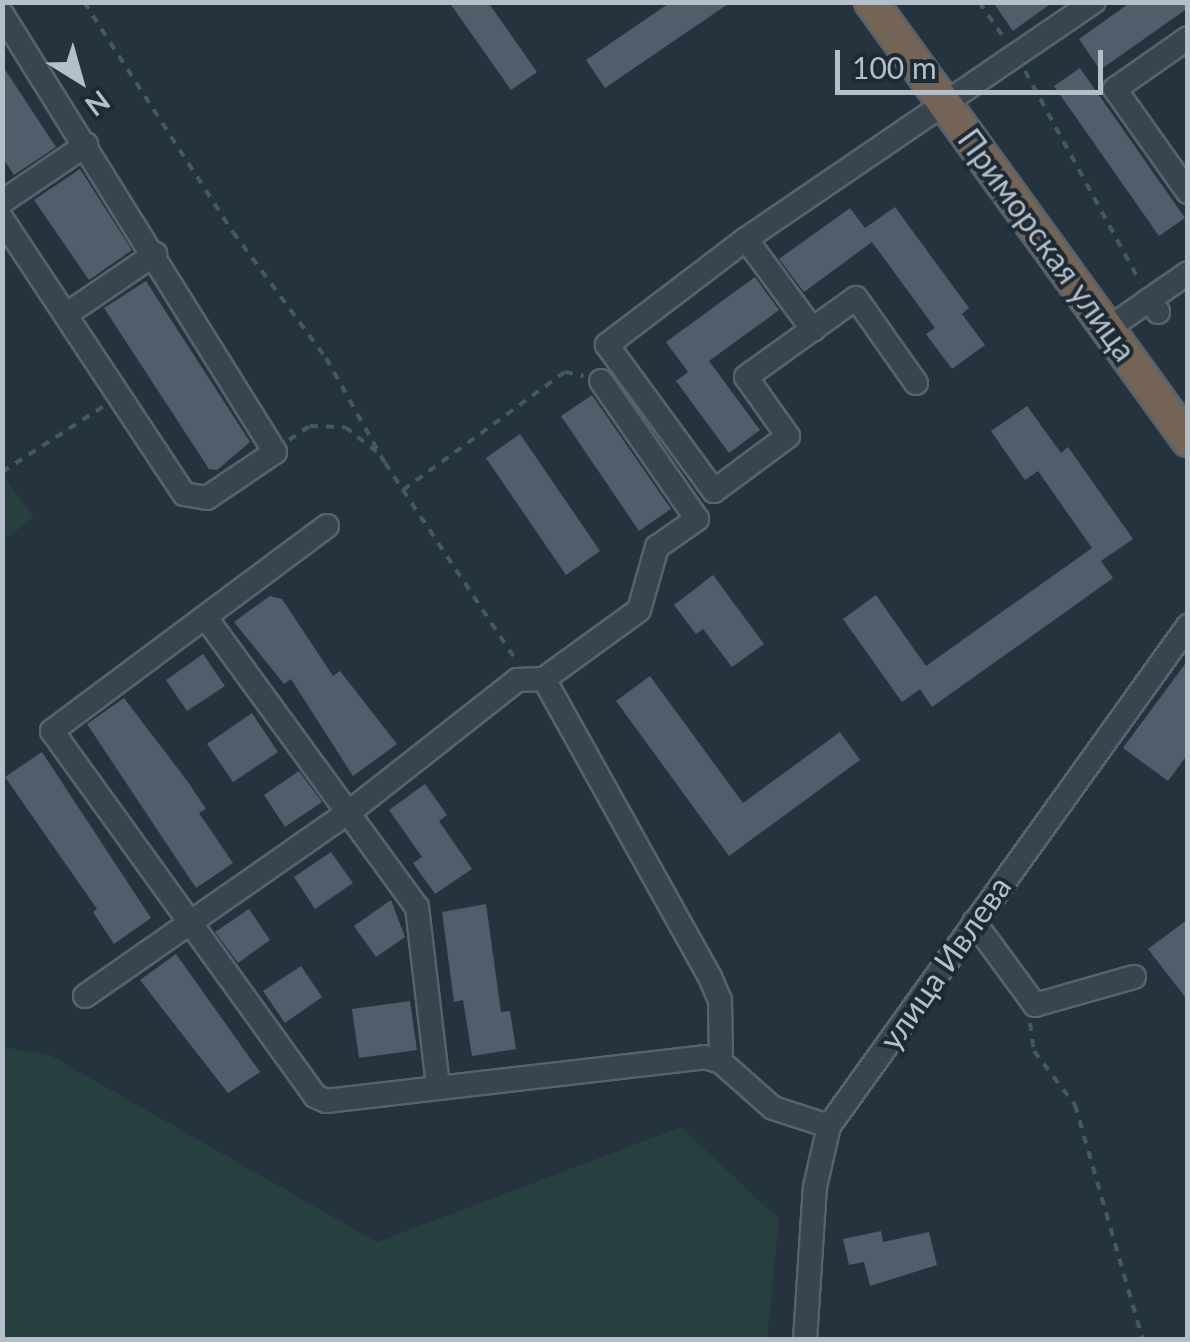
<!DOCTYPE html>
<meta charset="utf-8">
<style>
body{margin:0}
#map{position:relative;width:1190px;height:1342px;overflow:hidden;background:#25333e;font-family:Lato,sans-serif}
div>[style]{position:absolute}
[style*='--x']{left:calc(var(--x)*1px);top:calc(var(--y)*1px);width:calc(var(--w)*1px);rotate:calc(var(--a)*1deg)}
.green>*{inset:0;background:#273f3e}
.building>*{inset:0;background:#505e6b}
.path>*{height:4px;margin-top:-2px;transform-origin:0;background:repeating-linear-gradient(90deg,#455b5a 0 8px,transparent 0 16px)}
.roads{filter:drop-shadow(2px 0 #56626c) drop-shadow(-2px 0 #56626c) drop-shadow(0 2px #56626c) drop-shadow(0 -2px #56626c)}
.minor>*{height:22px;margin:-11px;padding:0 11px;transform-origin:11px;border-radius:11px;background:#39444e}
.highway>*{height:32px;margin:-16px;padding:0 16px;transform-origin:16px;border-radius:16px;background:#736456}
span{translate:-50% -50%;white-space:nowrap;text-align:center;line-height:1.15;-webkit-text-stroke:8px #1d2933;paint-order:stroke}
.street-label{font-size:32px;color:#b5bfc9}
.frame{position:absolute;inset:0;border:5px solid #b5bfc9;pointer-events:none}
.north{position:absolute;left:30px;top:30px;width:100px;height:100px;-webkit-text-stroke:8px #1d2933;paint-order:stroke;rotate:143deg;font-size:28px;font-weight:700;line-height:40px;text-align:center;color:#b5bfc9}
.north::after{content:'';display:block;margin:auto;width:35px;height:45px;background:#b5bfc9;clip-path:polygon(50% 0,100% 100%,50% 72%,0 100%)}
.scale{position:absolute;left:835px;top:50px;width:268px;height:45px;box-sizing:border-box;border:5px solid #b5bfc9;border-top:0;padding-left:12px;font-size:30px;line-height:35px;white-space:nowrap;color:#b5bfc9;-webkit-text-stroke:8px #1d2933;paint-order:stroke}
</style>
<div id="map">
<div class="green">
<i style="clip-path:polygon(2px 473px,34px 518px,3px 540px,2px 540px)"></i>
<i style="clip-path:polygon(2px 1047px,50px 1055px,377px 1242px,681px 1127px,779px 1219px,767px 1339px,3px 1339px)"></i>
</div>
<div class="building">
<i style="clip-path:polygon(449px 2px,488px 2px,537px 72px,511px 90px)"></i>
<i style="clip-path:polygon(671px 2px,731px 2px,605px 88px,586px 60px)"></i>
<i style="clip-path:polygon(993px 2px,1053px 2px,1013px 31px)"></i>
<i style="clip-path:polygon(1131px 2px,1188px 2px,1188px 8px,1100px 70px,1079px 39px)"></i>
<i style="clip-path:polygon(2px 65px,56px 147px,14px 175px,2px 157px)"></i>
<i style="clip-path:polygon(1080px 68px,1185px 218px,1159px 236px,1054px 86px)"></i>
<i style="clip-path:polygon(80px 169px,132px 250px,89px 280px,34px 200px)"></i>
<i style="clip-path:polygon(895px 207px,969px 308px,962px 314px,985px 345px,952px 369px,926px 334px,935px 328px,872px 242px,804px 292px,779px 259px,850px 208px,865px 228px)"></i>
<i style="clip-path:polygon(755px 277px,779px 310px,709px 361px,760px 430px,729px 453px,676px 381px,688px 372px,666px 342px)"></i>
<i style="clip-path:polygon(146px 281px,250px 442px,217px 470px,209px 469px,104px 308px)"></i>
<i style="clip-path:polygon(592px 395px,671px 509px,639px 531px,561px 416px)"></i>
<i style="clip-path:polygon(1027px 406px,1061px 453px,1068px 447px,1133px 539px,1101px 561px,1113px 578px,932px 707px,920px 689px,902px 702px,843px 619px,876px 595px,926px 666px,1092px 548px,1038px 471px,1025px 480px,991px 431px)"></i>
<i style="clip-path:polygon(520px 434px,600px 551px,566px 575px,486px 458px)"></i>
<i style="clip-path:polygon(713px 575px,764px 644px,732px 667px,703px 629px,696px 634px,674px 605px)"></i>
<i style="clip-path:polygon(270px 596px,282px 599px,333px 676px,340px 671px,397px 744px,353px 776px,291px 679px,284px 684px,234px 622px)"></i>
<i style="clip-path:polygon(203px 654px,225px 686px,187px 711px,166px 680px)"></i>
<i style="clip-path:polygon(1188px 660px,1188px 754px,1168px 781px,1123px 748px)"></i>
<i style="clip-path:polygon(650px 676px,743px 803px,840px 732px,860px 760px,729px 856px,616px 701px)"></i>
<i style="clip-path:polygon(124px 698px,188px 782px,206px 809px,199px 813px,233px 863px,196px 888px,87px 724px)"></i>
<i style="clip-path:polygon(252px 713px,278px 752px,233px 782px,207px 744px)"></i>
<i style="clip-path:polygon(42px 752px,151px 918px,114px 944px,93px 912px,97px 909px,5px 777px)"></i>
<i style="clip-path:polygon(299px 771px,322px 802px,285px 827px,264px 795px)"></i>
<i style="clip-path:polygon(425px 784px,447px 815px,439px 821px,472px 869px,435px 894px,413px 863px,422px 857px,389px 810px)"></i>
<i style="clip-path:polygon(331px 852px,353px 883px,315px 909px,294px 877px)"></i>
<i style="clip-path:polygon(391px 900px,405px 937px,376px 957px,354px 926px)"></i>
<i style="clip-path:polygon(486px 904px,501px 1012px,510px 1011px,516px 1049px,472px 1056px,463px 1000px,454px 1002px,442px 912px)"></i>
<i style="clip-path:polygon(249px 909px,270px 940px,238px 963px,215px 932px)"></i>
<i style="clip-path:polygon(1188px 919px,1188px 1001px,1148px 949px)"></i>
<i style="clip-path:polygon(176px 954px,260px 1072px,228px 1093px,140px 980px)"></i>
<i style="clip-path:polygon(301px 966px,322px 997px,285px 1023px,263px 991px)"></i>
<i style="clip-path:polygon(410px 1001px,417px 1050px,359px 1058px,352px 1009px)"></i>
<i style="clip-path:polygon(881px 1231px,883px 1242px,929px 1232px,937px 1265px,870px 1286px,864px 1262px,849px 1265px,843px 1239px)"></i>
</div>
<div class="path">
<i style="--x:84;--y:2;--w:274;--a:57.1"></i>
<i style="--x:233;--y:232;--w:157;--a:53.6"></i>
<i style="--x:326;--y:358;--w:120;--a:60.7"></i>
<i style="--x:385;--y:463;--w:239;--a:56.4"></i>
<i style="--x:979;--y:2;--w:44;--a:55.2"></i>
<i style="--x:1025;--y:71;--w:240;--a:61.4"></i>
<i style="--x:289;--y:440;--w:25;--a:-34"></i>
<i style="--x:310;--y:426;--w:35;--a:2"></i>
<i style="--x:345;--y:427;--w:41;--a:38"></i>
<i style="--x:2;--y:472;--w:121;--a:-32.9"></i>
<i style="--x:403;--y:490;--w:200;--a:-36.1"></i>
<i style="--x:565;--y:372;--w:19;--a:12"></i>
<i style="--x:1030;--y:1023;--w:28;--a:82"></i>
<i style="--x:1034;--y:1051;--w:68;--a:52.8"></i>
<i style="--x:1075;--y:1105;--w:245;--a:73.9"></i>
</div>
<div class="roads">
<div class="minor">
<i style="--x:2;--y:14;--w:516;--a:58.07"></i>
<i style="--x:275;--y:452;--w:82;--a:145.9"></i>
<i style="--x:207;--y:498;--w:23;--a:-170"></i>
<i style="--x:184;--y:494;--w:330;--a:-123.5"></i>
<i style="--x:1188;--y:38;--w:89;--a:145.1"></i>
<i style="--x:1115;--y:89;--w:126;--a:54.7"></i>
<i style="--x:2;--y:202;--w:102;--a:-34.2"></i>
<i style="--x:746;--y:239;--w:175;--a:142.7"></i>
<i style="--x:607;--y:345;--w:181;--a:53.8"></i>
<i style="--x:714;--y:491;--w:92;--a:-36.6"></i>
<i style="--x:788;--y:436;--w:72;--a:-125.4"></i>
<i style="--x:746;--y:377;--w:135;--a:-35.7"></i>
<i style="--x:856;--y:298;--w:104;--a:54.8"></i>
<i style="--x:1149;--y:300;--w:47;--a:-34.7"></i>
<i style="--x:67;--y:314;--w:107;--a:-34.3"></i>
<i style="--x:1108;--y:329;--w:50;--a:-35.3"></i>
<i style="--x:1149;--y:300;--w:15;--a:53"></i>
<i style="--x:813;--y:330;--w:113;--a:-126.4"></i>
<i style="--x:746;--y:239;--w:421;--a:-34.3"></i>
<i style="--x:327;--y:526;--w:343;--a:143.3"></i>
<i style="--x:52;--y:731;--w:450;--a:54.2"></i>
<i style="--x:315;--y:1096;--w:12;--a:24"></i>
<i style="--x:326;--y:1101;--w:381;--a:-6.6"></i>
<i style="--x:704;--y:1057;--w:18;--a:16"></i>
<i style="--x:721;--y:1062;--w:69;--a:41.5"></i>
<i style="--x:773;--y:1108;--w:59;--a:17.8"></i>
<i style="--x:206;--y:618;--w:358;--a:53.9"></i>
<i style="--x:417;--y:907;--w:181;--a:83.3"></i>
<i style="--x:544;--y:679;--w:341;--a:60.9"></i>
<i style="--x:710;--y:977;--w:25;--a:67"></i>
<i style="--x:720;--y:1000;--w:62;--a:89.1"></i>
<i style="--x:974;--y:922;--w:103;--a:53.7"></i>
<i style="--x:1035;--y:1005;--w:103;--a:-15.8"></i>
<i style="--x:85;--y:996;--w:325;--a:-34.9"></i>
<i style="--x:352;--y:810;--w:210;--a:-38.2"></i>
<i style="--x:517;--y:680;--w:27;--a:-2"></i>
<i style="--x:544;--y:679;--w:117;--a:-36"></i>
<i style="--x:639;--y:610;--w:66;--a:-74.1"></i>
<i style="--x:657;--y:547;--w:49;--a:-35"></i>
<i style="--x:697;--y:519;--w:168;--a:-124.8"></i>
<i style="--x:805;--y:1340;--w:153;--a:-86.3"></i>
<i style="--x:815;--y:1187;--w:63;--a:-77.1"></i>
<i style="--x:829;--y:1126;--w:616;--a:-54.32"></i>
</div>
<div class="highway">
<i style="--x:871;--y:2;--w:541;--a:54.11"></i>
</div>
</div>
<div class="street-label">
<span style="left:1047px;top:245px;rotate:54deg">Приморская улица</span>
<span style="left:945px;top:963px;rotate:-55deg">улица Ивлева</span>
</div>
<div class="frame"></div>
<div class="north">N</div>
<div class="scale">100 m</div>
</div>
